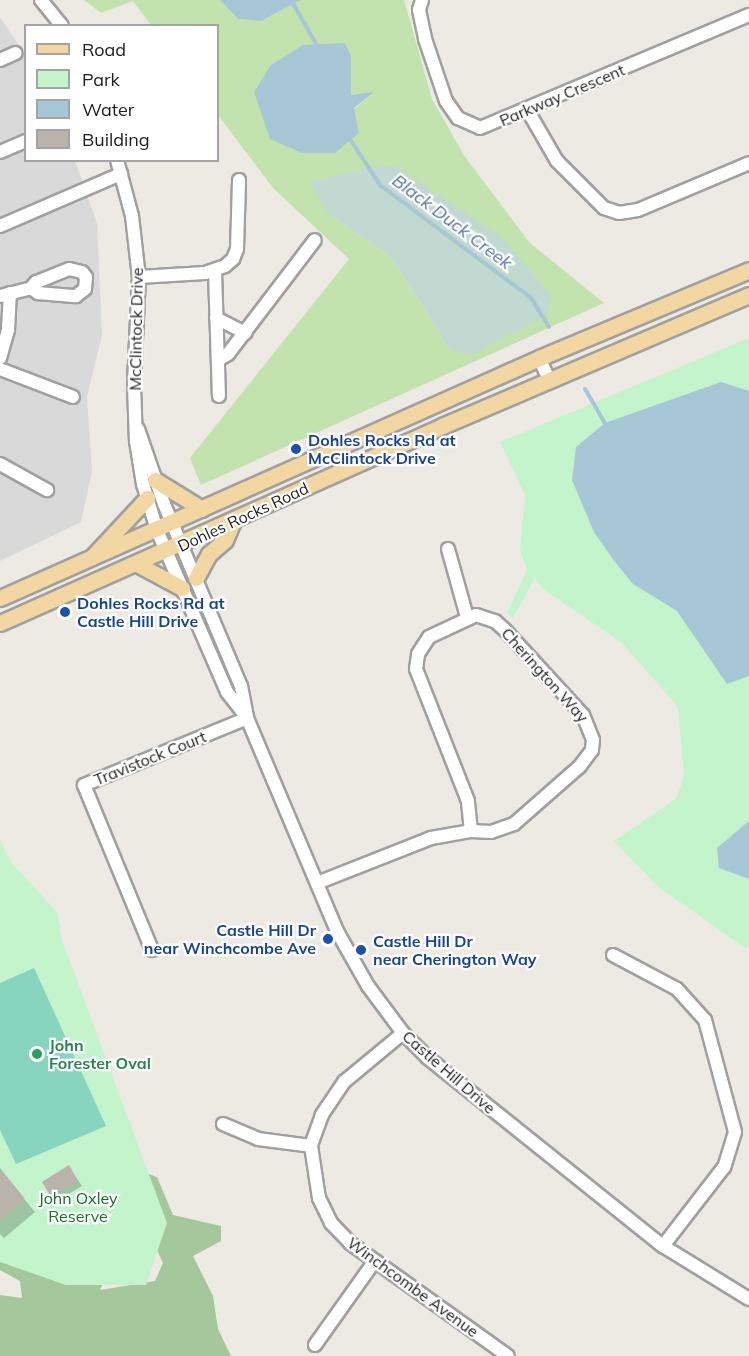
<!DOCTYPE html>
<style>
body{margin:0}
#map{position:relative;width:749px;height:1356px;overflow:hidden;background:#edeae3;font-family:Mulish,sans-serif}
div>[style]{position:absolute}
[style*='--x']{left:calc(var(--x)*1px);top:calc(var(--y)*1px);width:calc(var(--w)*1px);rotate:calc(var(--a)*1deg)}
.residential>*{inset:0;background:#dad9d9}
.grass>*{inset:0;background:#c2e3ad}
.forest>*{inset:0;background:#a4c89b}
.wetland>*{inset:0;background:#c1d9d0}
.park>*{inset:0;background:#c3f4cb}
.pitch>*{inset:0;background:#87d5be}
.water>*{inset:0;background:#a7c7d7}
.shadow>*{inset:0;background:#0003}
.stream>*{height:4px;margin:-2px;padding:0 2px;transform-origin:2px;border-radius:2px;background:#a7c7d7}
.building>*{inset:0;background:#b9b3ac}
.roads{filter:drop-shadow(2px 0 #a0a0a0) drop-shadow(-2px 0 #a0a0a0) drop-shadow(0 2px #a0a0a0) drop-shadow(0 -2px #a0a0a0)}
.minor>*{height:12px;margin:-6px;padding:0 6px;transform-origin:6px;border-radius:6px;background:#fff}
.major>*{height:15px;margin:-7.5px;padding:0 7.5px;transform-origin:7.5px;border-radius:7.5px;background:#f3d7a2}
.dots>*{width:16px;height:16px;translate:-50% -50%;box-sizing:border-box;border:3px solid #fff;border-radius:50%}
span{translate:-50% -50%;white-space:nowrap;text-align:center;line-height:1.15;-webkit-text-stroke:4.5px #fff;paint-order:stroke}
.street-label{font-size:16px;color:#1c1c1c}
.transit-label{font-size:16px;color:#164399;font-weight:700}
.left{translate:0 -50%;text-align:left}
.right{translate:-100% -50%;text-align:right}
.leisure-label{font-size:16px;color:#27864d;font-weight:700}
.park-label{font-size:16px;color:#156f25}
.water-label{font-size:18px;color:#5273a2;font-style:italic}
.legend{position:absolute;left:24px;top:24px;width:195px;height:138px;box-sizing:border-box;background:#fff;border:2px solid #a4a4a4;margin:0;padding:8px 10px;list-style:none;font-size:18px;color:#1c1c1c}
.legend li{display:flex;align-items:center;gap:12px;height:30px}
.legend b{width:30px;border:2px solid #a4a4a4}
</style>
<div id="map">
<div class="residential">
<i style="clip-path:polygon(0 17px,25px 54px,26px 160px,75px 161px,97px 223px,102px 335px,87px 397px,92px 471px,81px 522px,0 561px)"></i>
</div>
<div class="grass">
<i style="clip-path:polygon(evenodd,84px 0,220px 0,238px 19px,261px 21px,301px 0,404px 0,432px 99px,465px 157px,530px 243px,604px 303px,201px 485px,190px 458px,349px 259px,273px 188px,218px 115px,218px 26px,151px 25px,133px 1px,101px 13px,84px 0,351px 56px,351px 95px,373px 93px,302px 153px,351px 56px,84px 0,328px 214px,548px 314px,450px 350px,391px 257px,328px 214px)"></i>
</div>
<div class="forest">
<i style="clip-path:polygon(135px 1169px,157px 1177px,173px 1215px,221px 1226px,221px 1241px,193px 1256px,213px 1296px,218px 1329px,231px 1356px,0 1356px,0 1295px,22px 1298px,20px 1281px,0 1270px,0 1229px,119px 1251px,100px 1290px,155px 1281px,163px 1263px,151px 1237px)"></i>
</div>
<div class="wetland">
<i style="clip-path:polygon(396px 166px,504px 239px,551px 296px,548px 314px,471px 355px,450px 350px,391px 257px,328px 214px,310px 182px,368px 167px)"></i>
</div>
<div class="park">
<i style="clip-path:polygon(749px 338px,749px 945px,745px 948px,657px 886px,614px 841px,677px 798px,684px 775px,678px 707px,622px 643px,543px 589px,535px 578px,513px 618px,507px 613px,527px 570px,520px 550px,525px 495px,500px 442px)"></i>
<i style="clip-path:polygon(0 840px,11px 862px,57px 912px,62px 940px,167px 1223px,146px 1285px,66px 1285px,0 1262px)"></i>
</div>
<div class="pitch">
<i style="clip-path:polygon(34px 968px,106px 1126px,16px 1164px,0 1130px,0 983px)"></i>
</div>
<div class="water">
<i style="clip-path:polygon(220px 0,301px 0,261px 21px,238px 19px)"></i>
<i style="clip-path:polygon(345px 43px,351px 56px,351px 95px,374px 92px,354px 108px,359px 133px,335px 153px,302px 153px,270px 139px,254px 92px,271px 65px,303px 45px)"></i>
<i style="clip-path:polygon(721px 382px,749px 391px,749px 676px,727px 684px,677px 611px,633px 584px,615px 562px,594px 532px,572px 480px,576px 447px,605px 423px)"></i>
<i style="clip-path:polygon(749px 821px,749px 879px,719px 868px,717px 848px)"></i>
</div>
<div class="shadow">
<i style="clip-path:polygon(69px 1167px,82px 1186px,57px 1201px,52px 1196px)"></i>
<i style="clip-path:polygon(0 1170px,35px 1212px,4px 1238px,0 1234px)"></i>
</div>
<div class="stream">
<i style="--x:291;--y:0;--w:54;--a:60.1"></i>
<i style="--x:348;--y:136;--w:59;--a:56.9"></i>
<i style="--x:380;--y:185;--w:189;--a:36.8"></i>
<i style="--x:531;--y:298;--w:34;--a:58"></i>
<i style="--x:585;--y:389;--w:42;--a:59.7"></i>
</div>
<div class="building">
<i style="clip-path:polygon(69px 1165px,78px 1181px,51px 1197px,42px 1182px)"></i>
<i style="clip-path:polygon(0 1168px,25px 1199px,0 1221px)"></i>
</div>
<div class="roads">
<div class="minor">
<i style="--x:41;--y:0;--w:33;--a:51"></i>
<i style="--x:422;--y:0;--w:10;--a:107"></i>
<i style="--x:419;--y:10;--w:30;--a:78"></i>
<i style="--x:425;--y:39;--w:65;--a:71.3"></i>
<i style="--x:446;--y:101;--w:21;--a:55"></i>
<i style="--x:458;--y:118;--w:24;--a:24"></i>
<i style="--x:480;--y:128;--w:292;--a:-22.8"></i>
<i style="--x:0;--y:60;--w:17;--a:-24"></i>
<i style="--x:528;--y:111;--w:58;--a:59.9"></i>
<i style="--x:557;--y:161;--w:66;--a:45"></i>
<i style="--x:604;--y:208;--w:16;--a:18"></i>
<i style="--x:619;--y:213;--w:19;--a:-9"></i>
<i style="--x:638;--y:210;--w:121;--a:-22.9"></i>
<i style="--x:0;--y:152;--w:28;--a:-23"></i>
<i style="--x:117;--y:160;--w:58;--a:75"></i>
<i style="--x:132;--y:216;--w:61;--a:83.5"></i>
<i style="--x:139;--y:277;--w:108;--a:92.7"></i>
<i style="--x:134;--y:385;--w:56;--a:88"></i>
<i style="--x:136;--y:441;--w:44;--a:80.8"></i>
<i style="--x:143;--y:484;--w:48;--a:73.1"></i>
<i style="--x:157;--y:530;--w:176;--a:66.6"></i>
<i style="--x:227;--y:692;--w:29;--a:52"></i>
<i style="--x:0;--y:226;--w:132;--a:-23.3"></i>
<i style="--x:215;--y:271;--w:125;--a:88.2"></i>
<i style="--x:139;--y:277;--w:66;--a:-3.5"></i>
<i style="--x:205;--y:273;--w:21;--a:-19"></i>
<i style="--x:225;--y:266;--w:11;--a:-41"></i>
<i style="--x:233;--y:259;--w:11;--a:-68"></i>
<i style="--x:237;--y:249;--w:69;--a:-88.3"></i>
<i style="--x:0;--y:296;--w:32;--a:-14"></i>
<i style="--x:31;--y:288;--w:9;--a:36"></i>
<i style="--x:38;--y:293;--w:38;--a:5"></i>
<i style="--x:76;--y:296;--w:11;--a:-38"></i>
<i style="--x:85;--y:289;--w:12;--a:-85"></i>
<i style="--x:86;--y:277;--w:6;--a:-129"></i>
<i style="--x:82;--y:272;--w:13;--a:-167"></i>
<i style="--x:69;--y:269;--w:35;--a:158"></i>
<i style="--x:36;--y:282;--w:8;--a:130"></i>
<i style="--x:216;--y:318;--w:33;--a:27"></i>
<i style="--x:0;--y:358;--w:29;--a:-74"></i>
<i style="--x:8;--y:330;--w:37;--a:-87"></i>
<i style="--x:539;--y:358;--w:23;--a:65"></i>
<i style="--x:218;--y:360;--w:12;--a:-31"></i>
<i style="--x:228;--y:354;--w:143;--a:-52.7"></i>
<i style="--x:0;--y:369;--w:78;--a:21"></i>
<i style="--x:138;--y:429;--w:79;--a:70.9"></i>
<i style="--x:164;--y:504;--w:198;--a:67.1"></i>
<i style="--x:241;--y:686;--w:33;--a:79"></i>
<i style="--x:247;--y:718;--w:233;--a:67.1"></i>
<i style="--x:338;--y:933;--w:61;--a:60.5"></i>
<i style="--x:368;--y:986;--w:59;--a:53.3"></i>
<i style="--x:403;--y:1033;--w:35;--a:45"></i>
<i style="--x:428;--y:1058;--w:301;--a:38.7"></i>
<i style="--x:663;--y:1246;--w:101;--a:31.6"></i>
<i style="--x:0;--y:464;--w:54;--a:29"></i>
<i style="--x:448;--y:549;--w:71;--a:74.4"></i>
<i style="--x:317;--y:883;--w:123;--a:-21.5"></i>
<i style="--x:431;--y:838;--w:41;--a:-9.9"></i>
<i style="--x:471;--y:831;--w:30;--a:-96"></i>
<i style="--x:468;--y:801;--w:142;--a:-111.5"></i>
<i style="--x:416;--y:669;--w:15;--a:-82"></i>
<i style="--x:418;--y:654;--w:20;--a:-57"></i>
<i style="--x:429;--y:637;--w:52;--a:-25.1"></i>
<i style="--x:476;--y:615;--w:20;--a:18"></i>
<i style="--x:495;--y:621;--w:13;--a:42"></i>
<i style="--x:505;--y:630;--w:115;--a:47.5"></i>
<i style="--x:583;--y:715;--w:27;--a:68"></i>
<i style="--x:593;--y:740;--w:10;--a:96"></i>
<i style="--x:592;--y:750;--w:21;--a:127"></i>
<i style="--x:579;--y:767;--w:86;--a:138.8"></i>
<i style="--x:514;--y:824;--w:24;--a:161"></i>
<i style="--x:491;--y:832;--w:20;--a:-177"></i>
<i style="--x:152;--y:950;--w:178;--a:-112.4"></i>
<i style="--x:84;--y:785;--w:176;--a:-22.3"></i>
<i style="--x:613;--y:955;--w:72;--a:28"></i>
<i style="--x:677;--y:989;--w:42;--a:47.9"></i>
<i style="--x:705;--y:1020;--w:116;--a:75"></i>
<i style="--x:735;--y:1132;--w:37;--a:107"></i>
<i style="--x:724;--y:1167;--w:100;--a:127.7"></i>
<i style="--x:403;--y:1033;--w:77;--a:140.3"></i>
<i style="--x:344;--y:1082;--w:40;--a:124"></i>
<i style="--x:322;--y:1115;--w:33;--a:110"></i>
<i style="--x:311;--y:1146;--w:53;--a:81.3"></i>
<i style="--x:319;--y:1198;--w:28;--a:64"></i>
<i style="--x:331;--y:1223;--w:28;--a:46"></i>
<i style="--x:350;--y:1243;--w:194;--a:35.6"></i>
<i style="--x:223;--y:1124;--w:38;--a:23"></i>
<i style="--x:258;--y:1139;--w:53;--a:7.5"></i>
<i style="--x:315;--y:1345;--w:102;--a:-54.6"></i>
</div>
<div class="major">
<i style="--x:155;--y:480;--w:55;--a:31.7"></i>
<i style="--x:92;--y:557;--w:81;--a:-47"></i>
<i style="--x:137;--y:564;--w:51;--a:28.1"></i>
<i style="--x:196;--y:578;--w:27;--a:-62"></i>
<i style="--x:209;--y:554;--w:21;--a:-41"></i>
<i style="--x:225;--y:540;--w:21;--a:-67"></i>
<i style="--x:0;--y:598;--w:590;--a:-24"></i>
<i style="--x:539;--y:358;--w:228;--a:-22.7"></i>
<i style="--x:0;--y:623;--w:484;--a:-24"></i>
<i style="--x:442;--y:426;--w:334;--a:-23.1"></i>
</div>
</div>
<div class="dots">
<i style="left:296px;top:449px;background:#1a4fb4"></i>
<i style="left:65px;top:612px;background:#1a4fb4"></i>
<i style="left:328px;top:939px;background:#1a4fb4"></i>
<i style="left:361px;top:950px;background:#1a4fb4"></i>
<i style="left:37px;top:1054px;background:#2e9e5b"></i>
</div>
<div class="street-label">
<span style="left:562px;top:95px;rotate:-23deg">Parkway Crescent</span>
<span style="left:136px;top:329px;rotate:-89deg">McClintock Drive</span>
<span style="left:243px;top:517px;rotate:-25deg">Dohles Rocks Road</span>
<span style="left:545px;top:675px;rotate:48deg">Cherington Way</span>
<span style="left:150px;top:758px;rotate:-22deg">Travistock Court</span>
<span style="left:449px;top:1072px;rotate:41deg">Castle Hill Drive</span>
<span style="left:413px;top:1287px;rotate:36deg">Winchcombe Avenue</span>
</div>
<div class="transit-label">
<span class="left" style="left:308px;top:449px">Dohles Rocks Rd at<br>McClintock Drive</span>
<span class="left" style="left:77px;top:612px">Dohles Rocks Rd at<br>Castle Hill Drive</span>
<span class="right" style="left:316px;top:939px">Castle Hill Dr<br>near Winchcombe Ave</span>
<span class="left" style="left:373px;top:950px">Castle Hill Dr<br>near Cherington Way</span>
</div>
<div class="leisure-label">
<span class="left" style="left:49px;top:1054px">John<br>Forester Oval</span>
</div>
<div class="park-label">
<span style="left:78px;top:1207px">John Oxley<br>Reserve</span>
</div>
<div class="water-label">
<span style="left:452px;top:222px;rotate:37deg">Black Duck Creek</span>
</div>
<ul class="legend">
<li><b style="height:8px;background:#f3d7a2"></b>Road</li>
<li><b style="height:16px;background:#c3f4cb"></b>Park</li>
<li><b style="height:16px;background:#a7c7d7"></b>Water</li>
<li><b style="height:16px;background:#b9b3ac"></b>Building</li>
</ul>
</div>
